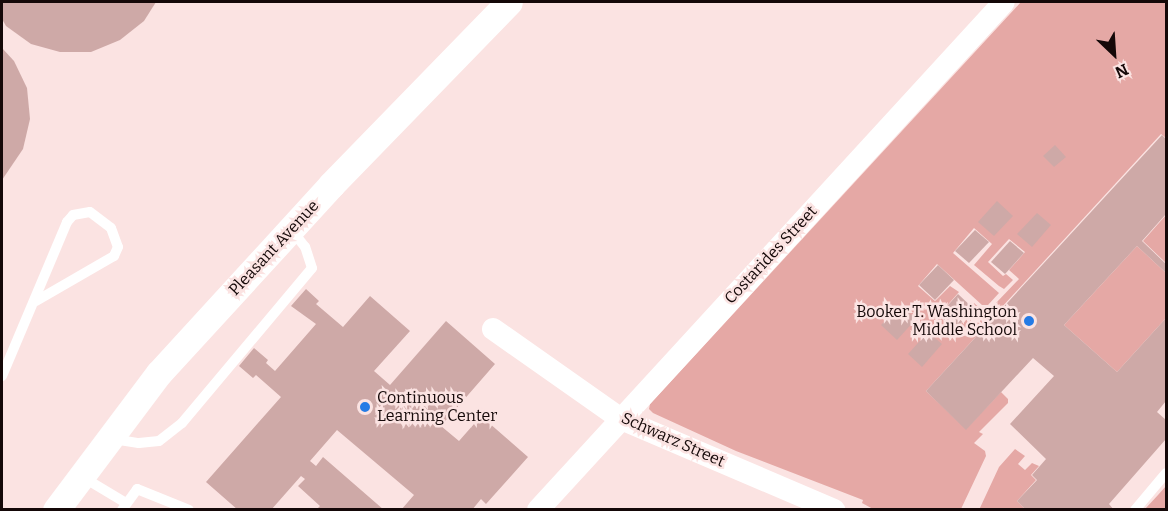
<!DOCTYPE html>
<style>
body{margin:0}
#map{position:relative;width:1168px;height:511px;overflow:hidden;background:#fbe3e2;font-family:Bitter,serif}
div>[style]{position:absolute}
[style*='--x']{left:calc(var(--x)*1px);top:calc(var(--y)*1px);width:calc(var(--w)*1px);rotate:calc(var(--a)*1deg)}
.green>*{inset:0;background:#e5a8a5}
.building>*{inset:0;background:#cea9a7}
.service>*{height:10px;margin:-5px;padding:0 5px;transform-origin:5px;border-radius:5px;background:#fff}
.minor>*{height:22px;margin:-11px;padding:0 11px;transform-origin:11px;border-radius:11px;background:#fff}
.tertiary>*{height:27px;margin:-13.5px;padding:0 13.5px;transform-origin:13.5px;border-radius:13.5px;background:#fff}
.dots>*{width:16px;height:16px;translate:-50% -50%;box-sizing:border-box;border:3px solid #fbe3e2;border-radius:50%}
span{translate:-50% -50%;white-space:nowrap;text-align:center;line-height:1.15;-webkit-text-stroke:5px #fbe3e2;paint-order:stroke}
.street-label{font-size:16px;color:#140808}
.poi-label{font-size:16px;color:#140808}
.right{translate:-100% -50%;text-align:right}
.left{translate:0 -50%;text-align:left}
.frame{position:absolute;inset:0;border:3px solid #140808;pointer-events:none}
.north{position:absolute;left:1084px;top:24px;width:60px;height:60px;-webkit-text-stroke:4px #fbe3e2;paint-order:stroke;rotate:155deg;font-size:16px;font-weight:700;line-height:24px;text-align:center;color:#140808}
.north::after{content:'';display:block;margin:auto;width:21px;height:27px;background:#140808;clip-path:polygon(50% 0,100% 100%,50% 72%,0 100%)}
</style>
<div id="map">
<div class="green">
<i style="clip-path:polygon(1021px 2px,1166px 2px,1166px 138px,1161px 134px,1001px 308px,996px 303px,1019px 279px,1009px 270px,1025px 252px,1009px 239px,988px 262px,1003px 276px,1006px 274px,1013px 280px,1004px 289px,999px 286px,974px 265px,992px 244px,974px 228px,953px 253px,999px 293px,988px 305px,982px 305px,937px 264px,918px 286px,935px 301px,950px 286px,959px 292px,938px 316px,965px 336px,990px 309px,996px 315px,926px 391px,966px 429px,1001px 392px,1008px 399px,1008px 403px,979px 432px,983px 434px,974px 443px,985px 451px,986px 456px,961px 509px,873px 509px,862px 503px,863px 500px,736px 451px,653px 413px,649px 409px,650px 404px)"></i>
<i style="clip-path:polygon(1166px 215px,1166px 263px,1143px 241px)"></i>
<i style="clip-path:polygon(1137px 246px,1166px 273px,1166px 318px,1117px 372px,1064px 325px)"></i>
<i style="clip-path:polygon(974px 303px,983px 311px,965px 330px,960px 325px,975px 309px,972px 306px)"></i>
<i style="clip-path:polygon(1015px 449px,1025px 456px,1018px 464px,1025px 470px,1032px 463px,1039px 466px,1031px 475px,1036px 480px,1017px 501px,1025px 509px,979px 510px,999px 467px)"></i>
<i style="clip-path:polygon(1166px 486px,1166px 509px,1145px 509px,1158px 495px)"></i>
</div>
<div class="building">
<i style="clip-path:polygon(2px 2px,156px 2px,144px 21px,120px 40px,91px 52px,60px 52px,31px 44px,6px 26px,2px 19px)"></i>
<i style="clip-path:polygon(2px 48px,14px 61px,27px 88px,30px 119px,23px 149px,2px 180px)"></i>
<i style="clip-path:polygon(1162px 135px,1166px 139px,1166px 214px,1142px 241px,1166px 264px,1166px 273px,1137px 246px,1064px 325px,1117px 372px,1166px 318px,1166px 401px,1157px 412px,1166px 420px,1166px 439px,1109px 504px,1114px 510px,1026px 510px,1017px 501px,1037px 480px,1032px 475px,1046px 459px,1010px 424px,1054px 376px,1033px 358px,966px 430px,926px 391px)"></i>
<i style="clip-path:polygon(1055px 145px,1066px 157px,1054px 167px,1043px 156px)"></i>
<i style="clip-path:polygon(997px 201px,1013px 216px,994px 236px,978px 222px)"></i>
<i style="clip-path:polygon(1037px 213px,1051px 225px,1032px 247px,1017px 234px)"></i>
<i style="clip-path:polygon(975px 230px,989px 242px,969px 263px,955px 251px)"></i>
<i style="clip-path:polygon(1010px 241px,1024px 253px,1005px 274px,991px 262px)"></i>
<i style="clip-path:polygon(938px 265px,954px 280px,935px 300px,919px 285px)"></i>
<i style="clip-path:polygon(306px 289px,319px 301px,316px 304px,343px 327px,370px 296px,410px 331px,374px 371px,390px 385px,446px 321px,495px 364px,441px 426px,459px 441px,481px 416px,528px 457px,486px 504px,481px 499px,472px 510px,401px 510px,414px 495px,337px 430px,310px 461px,316px 466px,323px 457px,384px 510px,316px 510px,320px 506px,298px 486px,305px 479px,301px 476px,271px 510px,238px 510px,206px 482px,281px 397px,256px 375px,253px 378px,239px 366px,254px 348px,268px 360px,266px 363px,275px 371px,316px 324px,291px 306px)"></i>
<i style="clip-path:polygon(958px 294px,974px 309px,955px 330px,939px 315px)"></i>
<i style="clip-path:polygon(901px 305px,916px 319px,897px 340px,881px 325px)"></i>
<i style="clip-path:polygon(928px 332px,942px 344px,922px 367px,908px 354px)"></i>
</div>
<div class="service">
<i style="--x:2;--y:376;--w:167;--a:-67.1"></i>
<i style="--x:67;--y:222;--w:9;--a:-49"></i>
<i style="--x:73;--y:215;--w:17;--a:-10"></i>
<i style="--x:90;--y:212;--w:26;--a:37"></i>
<i style="--x:111;--y:228;--w:20;--a:70"></i>
<i style="--x:118;--y:247;--w:10;--a:114"></i>
<i style="--x:114;--y:256;--w:90;--a:150"></i>
<i style="--x:113;--y:439;--w:26;--a:9"></i>
<i style="--x:139;--y:443;--w:20;--a:-6"></i>
<i style="--x:159;--y:441;--w:29;--a:-38"></i>
<i style="--x:182;--y:423;--w:202;--a:-50"></i>
<i style="--x:312;--y:268;--w:22;--a:-108"></i>
<i style="--x:305;--y:247;--w:23;--a:-128"></i>
<i style="--x:81;--y:476;--w:52;--a:31"></i>
<i style="--x:122;--y:510;--w:26;--a:-54"></i>
<i style="--x:137;--y:489;--w:56;--a:22"></i>
<i style="--x:1135;--y:510;--w:48;--a:-50"></i>
</div>
<div class="minor">
<i style="--x:493;--y:329;--w:156;--a:35.1"></i>
<i style="--x:621;--y:419;--w:232;--a:23.1"></i>
<i style="--x:538;--y:510;--w:689;--a:-47.47"></i>
</div>
<div class="tertiary">
<i style="--x:56;--y:510;--w:171;--a:-53.1"></i>
<i style="--x:159;--y:373;--w:255;--a:-47.5"></i>
<i style="--x:331;--y:185;--w:255;--a:-45.8"></i>
</div>
<div class="dots">
<i style="left:1029px;top:321px;background:#257be5"></i>
<i style="left:365px;top:407px;background:#257be5"></i>
</div>
<div class="street-label">
<span style="left:274px;top:248px;rotate:-47deg">Pleasant Avenue</span>
<span style="left:771px;top:255px;rotate:-47deg">Costarides Street</span>
<span style="left:673px;top:440px;rotate:24deg">Schwarz Street</span>
</div>
<div class="poi-label">
<span class="right" style="left:1017px;top:321px">Booker T. Washington<br>Middle School</span>
<span class="left" style="left:377px;top:407px">Continuous<br>Learning Center</span>
</div>
<div class="frame"></div>
<div class="north">N</div>
</div>
